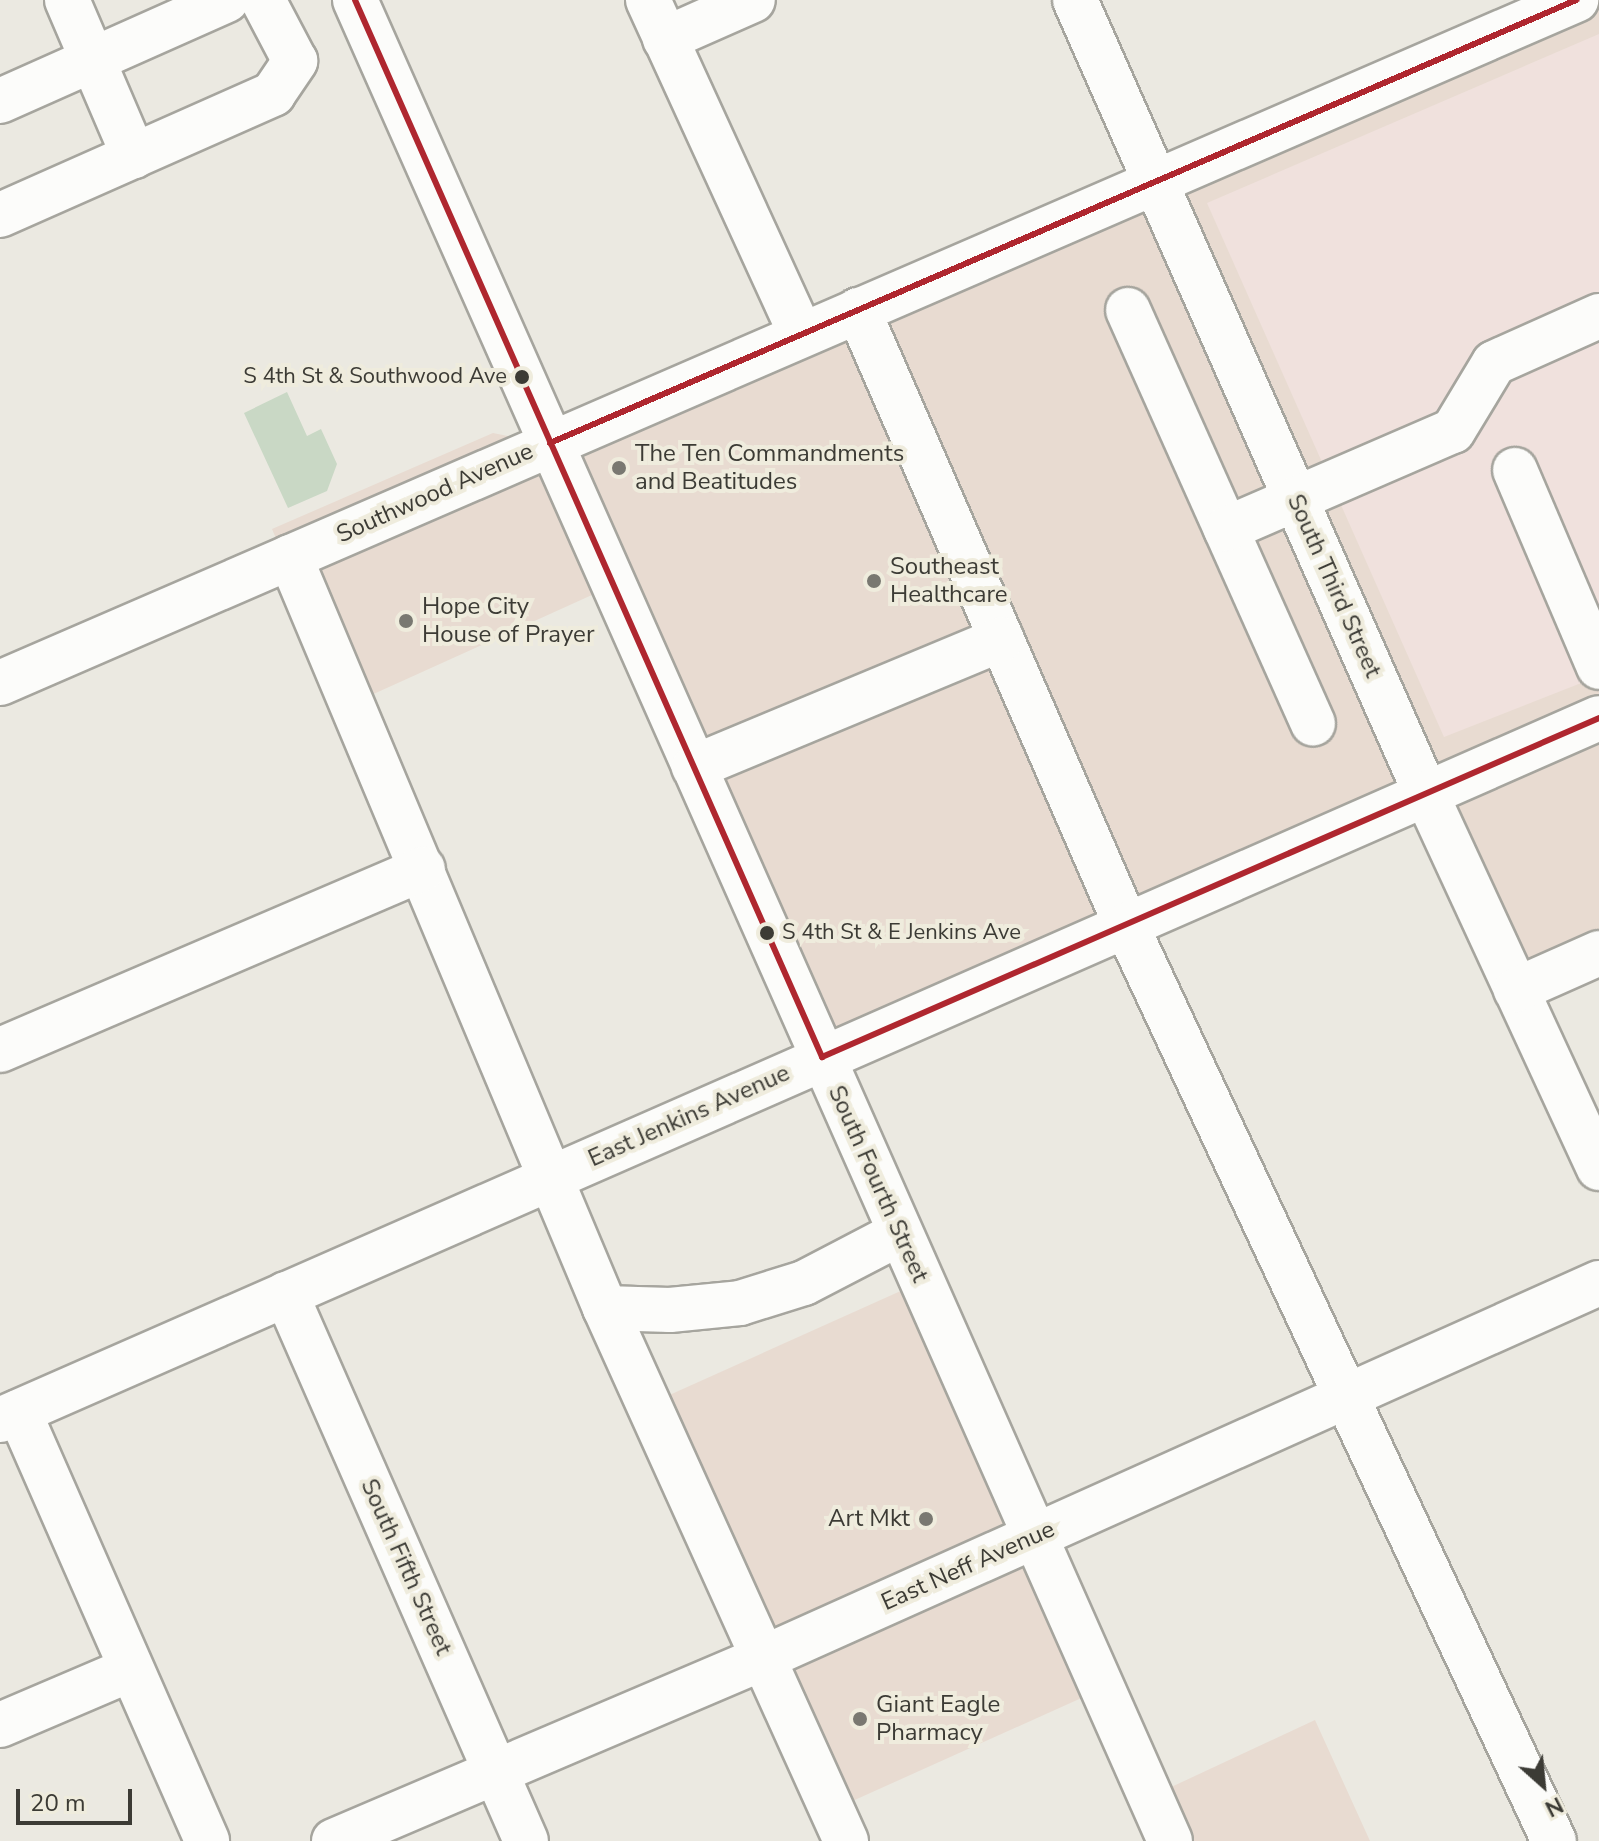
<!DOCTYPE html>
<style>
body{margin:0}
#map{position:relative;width:1599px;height:1841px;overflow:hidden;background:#ebe9e1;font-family:"Nunito Sans",sans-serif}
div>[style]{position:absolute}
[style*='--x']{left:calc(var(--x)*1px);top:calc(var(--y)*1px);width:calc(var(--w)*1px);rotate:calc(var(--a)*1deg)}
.commercial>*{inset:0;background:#e8dbd1}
.medical>*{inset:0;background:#f0e1dd}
.green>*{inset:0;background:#c9d8c5}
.roads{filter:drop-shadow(2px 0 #a6a59e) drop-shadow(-2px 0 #a6a59e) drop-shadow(0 2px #a6a59e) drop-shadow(0 -2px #a6a59e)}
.minor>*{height:44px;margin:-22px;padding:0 22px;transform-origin:22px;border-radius:22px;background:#fcfcfa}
.bus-1>*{height:6px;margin:-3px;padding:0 3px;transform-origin:3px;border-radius:3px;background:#af272f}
.dots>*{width:22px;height:22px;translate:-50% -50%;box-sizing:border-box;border:4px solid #efecdd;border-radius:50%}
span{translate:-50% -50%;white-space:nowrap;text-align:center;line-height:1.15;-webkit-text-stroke:8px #efecdd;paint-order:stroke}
.bus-label{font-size:22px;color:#3c3b35}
.right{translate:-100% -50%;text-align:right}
.left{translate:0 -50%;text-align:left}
.poi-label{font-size:24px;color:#3c3b35}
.street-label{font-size:24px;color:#3c3b35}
.north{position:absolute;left:1503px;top:1745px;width:80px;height:80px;-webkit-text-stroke:6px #efecdd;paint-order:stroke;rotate:153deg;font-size:22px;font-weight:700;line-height:32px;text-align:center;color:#3c3b35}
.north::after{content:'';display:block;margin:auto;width:28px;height:36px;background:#3c3b35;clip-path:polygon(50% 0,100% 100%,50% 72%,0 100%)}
.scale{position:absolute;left:16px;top:1789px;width:116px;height:36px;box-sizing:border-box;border:4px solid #3c3b35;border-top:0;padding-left:10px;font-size:24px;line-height:28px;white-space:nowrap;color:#3c3b35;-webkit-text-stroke:6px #efecdd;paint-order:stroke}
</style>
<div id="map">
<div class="commercial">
<i style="clip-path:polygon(1580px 0,1599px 0,1599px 959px,1516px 995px,1428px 799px,834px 1054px,614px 585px,347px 706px,272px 529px,493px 433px,550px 445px)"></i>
<i style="clip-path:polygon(914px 1285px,1097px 1691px,828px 1812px,645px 1406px)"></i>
<i style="clip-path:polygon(1315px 1720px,1370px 1841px,1172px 1841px,1152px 1796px)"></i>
</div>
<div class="medical">
<i style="clip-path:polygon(1599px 34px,1599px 676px,1444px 737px,1207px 203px)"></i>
</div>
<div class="green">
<i style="clip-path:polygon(287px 392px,307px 436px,321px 429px,337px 464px,327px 491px,288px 508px,244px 413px)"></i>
</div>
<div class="roads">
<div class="minor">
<i style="--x:67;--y:0;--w:170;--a:66.8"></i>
<i style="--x:355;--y:0;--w:2013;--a:66.12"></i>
<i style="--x:648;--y:0;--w:367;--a:65.4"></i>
<i style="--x:1075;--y:0;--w:868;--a:66.15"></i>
<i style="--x:1426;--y:794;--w:412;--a:65.2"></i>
<i style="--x:665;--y:39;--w:96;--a:-23.9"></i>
<i style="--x:0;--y:101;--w:248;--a:-24"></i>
<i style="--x:0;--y:215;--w:299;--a:-23.9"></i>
<i style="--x:273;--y:94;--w:40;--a:-56"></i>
<i style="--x:295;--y:61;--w:69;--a:-117.7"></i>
<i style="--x:858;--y:310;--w:671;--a:66.45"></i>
<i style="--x:1126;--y:925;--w:1011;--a:64.96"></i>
<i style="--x:1128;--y:310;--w:453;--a:65.9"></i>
<i style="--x:1515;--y:470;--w:214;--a:66.9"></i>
<i style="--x:1226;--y:529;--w:247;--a:-23.4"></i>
<i style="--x:1453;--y:431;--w:79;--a:-58.9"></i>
<i style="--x:1494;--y:363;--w:115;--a:-24.1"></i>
<i style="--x:290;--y:557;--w:814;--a:67.24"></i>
<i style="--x:605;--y:1308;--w:585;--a:65.67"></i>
<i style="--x:0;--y:683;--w:1718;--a:-23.43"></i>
<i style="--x:694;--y:767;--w:333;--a:-22.6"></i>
<i style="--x:1516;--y:990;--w:91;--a:-24"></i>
<i style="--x:0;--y:1050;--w:460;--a:-23.2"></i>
<i style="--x:286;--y:1294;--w:597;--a:66.31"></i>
<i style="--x:605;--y:1308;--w:65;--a:1.8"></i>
<i style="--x:670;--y:1310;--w:70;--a:-5.7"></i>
<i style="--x:740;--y:1303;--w:67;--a:-17.4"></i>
<i style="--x:804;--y:1283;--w:108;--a:-27.5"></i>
<i style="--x:19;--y:1412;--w:468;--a:66.3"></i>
<i style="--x:0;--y:1420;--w:1746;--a:-23.7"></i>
<i style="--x:0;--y:1725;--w:142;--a:-23.1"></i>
<i style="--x:334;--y:1841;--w:466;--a:-23.1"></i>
<i style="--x:763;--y:1658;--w:916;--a:-24.16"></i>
</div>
</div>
<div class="bus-1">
<i style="--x:355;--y:0;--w:1156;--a:66.16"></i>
<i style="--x:822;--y:1057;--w:848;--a:-23.57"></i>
<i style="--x:550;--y:443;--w:1118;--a:-23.35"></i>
</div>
<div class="dots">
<i style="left:522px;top:377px;background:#3c3b35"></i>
<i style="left:619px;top:468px;background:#797871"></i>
<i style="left:874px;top:581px;background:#797871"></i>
<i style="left:406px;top:621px;background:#797871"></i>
<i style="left:767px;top:933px;background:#3c3b35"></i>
<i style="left:926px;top:1519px;background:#797871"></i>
<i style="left:860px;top:1719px;background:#797871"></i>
</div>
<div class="bus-label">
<span class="right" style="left:507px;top:377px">S 4th St &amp; Southwood Ave</span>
<span class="left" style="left:782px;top:933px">S 4th St &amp; E Jenkins Ave</span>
</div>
<div class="poi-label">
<span class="left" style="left:635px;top:468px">The Ten Commandments<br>and Beatitudes</span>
<span class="left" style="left:890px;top:581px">Southeast<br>Healthcare</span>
<span class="left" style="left:422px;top:621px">Hope City<br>House of Prayer</span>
<span class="right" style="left:910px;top:1519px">Art Mkt</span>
<span class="left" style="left:876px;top:1719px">Giant Eagle<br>Pharmacy</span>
</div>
<div class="street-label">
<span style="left:435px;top:493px;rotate:-24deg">Southwood Avenue</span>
<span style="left:1334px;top:586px;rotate:66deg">South Third Street</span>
<span style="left:689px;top:1116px;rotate:-24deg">East Jenkins Avenue</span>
<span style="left:878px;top:1184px;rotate:66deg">South Fourth Street</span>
<span style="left:968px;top:1566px;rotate:-24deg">East Neff Avenue</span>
<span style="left:406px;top:1567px;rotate:66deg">South Fifth Street</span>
</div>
<div class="north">N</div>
<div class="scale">20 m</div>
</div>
